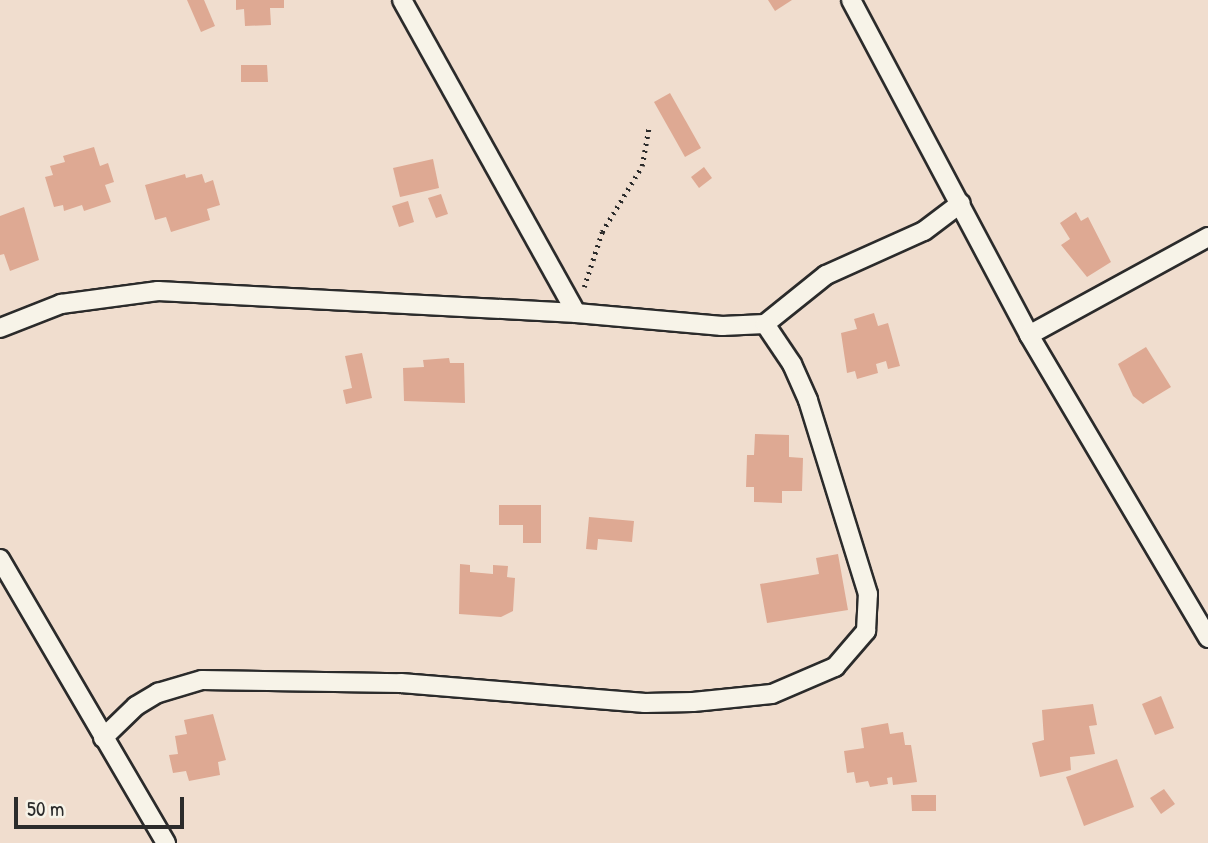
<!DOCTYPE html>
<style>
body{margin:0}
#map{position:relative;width:1208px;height:843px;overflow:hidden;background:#f0ddce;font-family:"Patrick Hand",sans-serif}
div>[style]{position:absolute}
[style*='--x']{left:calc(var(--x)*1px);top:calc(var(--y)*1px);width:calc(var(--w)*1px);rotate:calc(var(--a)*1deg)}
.building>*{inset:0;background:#dea993}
.path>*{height:4.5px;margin-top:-2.25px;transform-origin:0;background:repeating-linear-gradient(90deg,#2b2b2b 0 2px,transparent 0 7px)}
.roads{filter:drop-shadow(2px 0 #2b2b2b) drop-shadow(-2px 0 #2b2b2b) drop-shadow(0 2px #2b2b2b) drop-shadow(0 -2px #2b2b2b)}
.street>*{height:18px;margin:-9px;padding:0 9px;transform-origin:9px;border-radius:9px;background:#f7f3e8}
span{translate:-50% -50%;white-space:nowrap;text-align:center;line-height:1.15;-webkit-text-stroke:7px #f7f3e8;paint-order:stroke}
.scale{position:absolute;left:14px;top:797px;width:170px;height:32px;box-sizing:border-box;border:4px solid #2b2b2b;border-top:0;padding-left:9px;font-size:21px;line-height:24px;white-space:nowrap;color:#2b2b2b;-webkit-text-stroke:5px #f7f3e8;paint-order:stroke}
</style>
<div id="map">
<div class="building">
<i style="clip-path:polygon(187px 0,204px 0,215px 26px,201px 32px)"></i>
<i style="clip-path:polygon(236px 0,284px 0,284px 8px,270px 8px,271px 25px,245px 26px,244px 9px,236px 10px)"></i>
<i style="clip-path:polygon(768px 0,792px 0,775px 11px)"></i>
<i style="clip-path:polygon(241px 65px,267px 65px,268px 82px,241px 82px)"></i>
<i style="clip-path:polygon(670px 93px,701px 148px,685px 157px,654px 102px)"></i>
<i style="clip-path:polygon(94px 147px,100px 166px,108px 163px,114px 182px,105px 185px,111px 202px,84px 211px,82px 205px,64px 211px,63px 205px,54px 207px,45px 177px,53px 175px,50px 166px,65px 162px,63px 156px)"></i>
<i style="clip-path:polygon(433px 159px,439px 188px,400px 197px,393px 168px)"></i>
<i style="clip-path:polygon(704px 167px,712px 178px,699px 188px,691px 177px)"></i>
<i style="clip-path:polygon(185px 174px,186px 178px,202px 174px,205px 183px,213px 180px,220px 205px,207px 209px,210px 220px,171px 232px,166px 217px,155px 220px,145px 185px)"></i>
<i style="clip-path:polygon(441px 194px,448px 214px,436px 218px,428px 198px)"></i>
<i style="clip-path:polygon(408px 201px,414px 222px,399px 227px,392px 206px)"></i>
<i style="clip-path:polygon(24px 207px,39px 260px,10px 271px,4px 254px,0 255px,0 216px)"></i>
<i style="clip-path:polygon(1076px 212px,1081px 221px,1088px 217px,1111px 262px,1087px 277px,1061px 245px,1070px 239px,1060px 223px)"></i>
<i style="clip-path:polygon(874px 313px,878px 326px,888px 323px,900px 366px,888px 369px,886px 361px,876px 364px,878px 373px,857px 379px,855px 371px,847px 373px,841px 333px,857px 329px,854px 319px)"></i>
<i style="clip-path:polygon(1146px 347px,1171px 387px,1143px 404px,1133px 396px,1118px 364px)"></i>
<i style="clip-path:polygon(362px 353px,372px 398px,346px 404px,343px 390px,352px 388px,345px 356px)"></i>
<i style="clip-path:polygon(449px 358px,450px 363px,464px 363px,465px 403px,404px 401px,403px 368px,424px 367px,423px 360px)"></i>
<i style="clip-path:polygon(755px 434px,789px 435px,789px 457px,803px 458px,802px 491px,782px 491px,782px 503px,754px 502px,754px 487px,746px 487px,747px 455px,754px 455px)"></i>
<i style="clip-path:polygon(499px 505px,541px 505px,541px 543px,523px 543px,523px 525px,499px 525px)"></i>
<i style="clip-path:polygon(589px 517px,634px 521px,632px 542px,598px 539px,597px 550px,586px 549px)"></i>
<i style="clip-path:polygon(838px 554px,848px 610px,767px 623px,760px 584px,819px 574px,816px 558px)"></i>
<i style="clip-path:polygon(460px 564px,470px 565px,470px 572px,493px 574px,493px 565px,508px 566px,507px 577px,515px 578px,513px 611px,501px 617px,459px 614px)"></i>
<i style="clip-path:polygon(1161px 696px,1174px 728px,1155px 735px,1142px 704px)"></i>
<i style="clip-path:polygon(1093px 704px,1097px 725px,1089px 726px,1095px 754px,1070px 757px,1071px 770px,1040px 777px,1032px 743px,1044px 740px,1042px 710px)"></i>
<i style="clip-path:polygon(213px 714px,226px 760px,218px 762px,220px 775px,189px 781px,186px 771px,173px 773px,169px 755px,178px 754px,175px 736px,187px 734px,184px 720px)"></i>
<i style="clip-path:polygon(888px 723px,890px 734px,903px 732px,905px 745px,911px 745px,917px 782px,893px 785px,892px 777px,887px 778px,888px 784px,870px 787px,868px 781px,856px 783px,854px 772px,847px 773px,844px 751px,864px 748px,861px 728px)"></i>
<i style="clip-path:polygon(1117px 759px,1134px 807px,1084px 826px,1066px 777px)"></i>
<i style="clip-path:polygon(1164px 789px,1175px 804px,1161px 814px,1150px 798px)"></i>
<i style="clip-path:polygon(911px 795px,936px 795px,936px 811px,912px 811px)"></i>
</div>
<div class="path">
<i style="--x:584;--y:287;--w:58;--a:-71.9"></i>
<i style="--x:602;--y:232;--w:77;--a:-58.8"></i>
<i style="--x:642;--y:166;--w:40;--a:-80"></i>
</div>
<div class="roads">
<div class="street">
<i style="--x:402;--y:0;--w:358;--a:60.9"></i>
<i style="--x:851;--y:0;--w:379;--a:62"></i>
<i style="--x:1029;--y:335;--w:352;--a:59.4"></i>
<i style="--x:0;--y:328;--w:66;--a:-21.5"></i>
<i style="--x:61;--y:304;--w:98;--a:-7.6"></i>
<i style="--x:158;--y:291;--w:419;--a:3"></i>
<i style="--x:576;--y:313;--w:147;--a:5.1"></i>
<i style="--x:722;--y:326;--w:43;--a:-2.7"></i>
<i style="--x:765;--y:324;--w:78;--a:-38.8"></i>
<i style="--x:826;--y:275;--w:107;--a:-24.2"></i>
<i style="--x:924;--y:231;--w:46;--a:-37.1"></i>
<i style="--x:1029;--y:335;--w:204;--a:-28.7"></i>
<i style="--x:0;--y:559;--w:329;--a:59.7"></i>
<i style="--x:103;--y:738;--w:46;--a:-44.1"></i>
<i style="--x:136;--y:706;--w:26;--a:-31"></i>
<i style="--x:158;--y:693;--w:46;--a:-16.5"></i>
<i style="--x:202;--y:680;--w:199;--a:0.9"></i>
<i style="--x:401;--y:683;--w:245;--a:4.7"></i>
<i style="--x:645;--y:703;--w:48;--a:-1.2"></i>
<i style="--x:693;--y:702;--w:79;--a:-5.8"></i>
<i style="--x:772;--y:694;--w:69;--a:-23.2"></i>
<i style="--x:835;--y:667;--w:48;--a:-49.3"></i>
<i style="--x:866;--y:631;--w:37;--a:-87"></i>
<i style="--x:868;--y:594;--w:203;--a:-107.2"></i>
<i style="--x:808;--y:400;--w:39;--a:-114"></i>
<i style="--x:792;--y:364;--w:48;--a:-124"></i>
</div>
</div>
<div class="scale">50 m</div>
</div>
